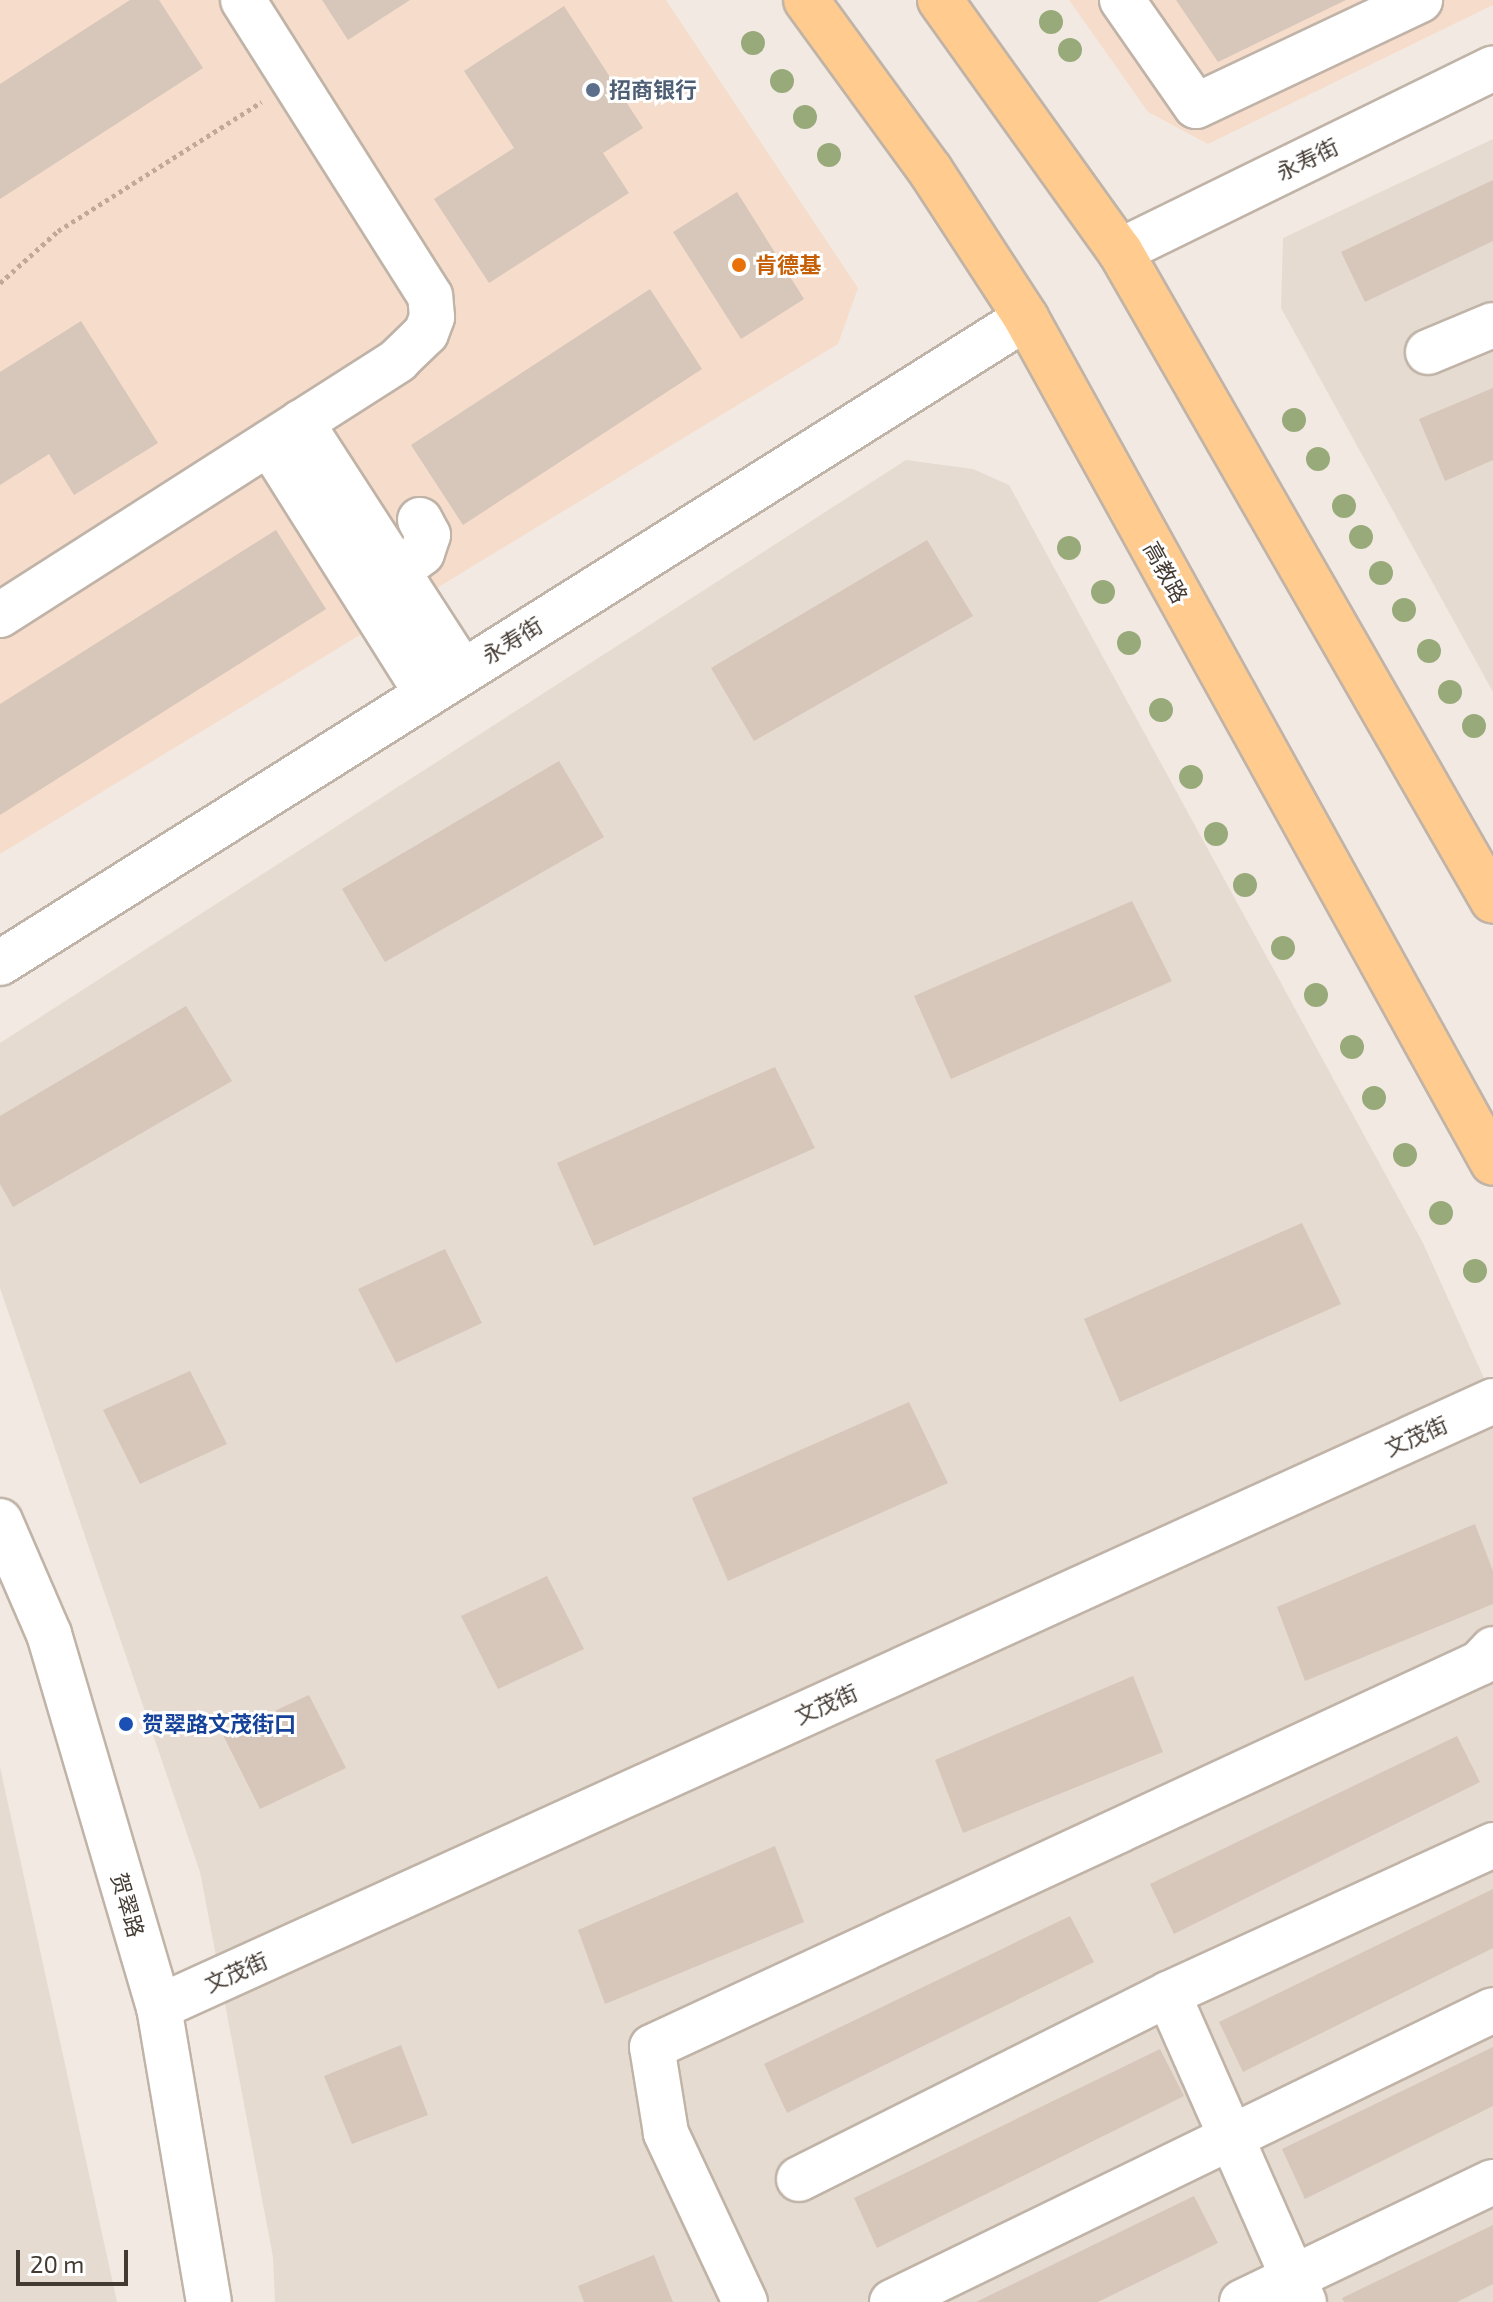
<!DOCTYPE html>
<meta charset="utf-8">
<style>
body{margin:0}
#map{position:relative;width:1493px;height:2302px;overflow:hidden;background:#f2eae2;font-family:"Exo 2","Noto Sans SC",sans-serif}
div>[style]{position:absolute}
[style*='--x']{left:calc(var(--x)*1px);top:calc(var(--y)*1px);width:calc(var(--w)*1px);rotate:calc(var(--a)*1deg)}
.residential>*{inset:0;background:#e6dbd0}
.commercial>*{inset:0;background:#f6dccb}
.building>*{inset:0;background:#d7c6ba}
.path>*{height:5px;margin-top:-2.5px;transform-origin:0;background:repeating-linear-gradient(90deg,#c0a995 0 4px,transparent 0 8px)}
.roads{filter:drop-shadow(2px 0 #c0b3a7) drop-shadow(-2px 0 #c0b3a7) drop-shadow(0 2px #c0b3a7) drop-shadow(0 -2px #c0b3a7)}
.minor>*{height:44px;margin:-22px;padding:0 22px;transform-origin:22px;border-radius:22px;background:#fff}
.major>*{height:44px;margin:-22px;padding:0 22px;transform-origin:22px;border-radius:22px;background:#ffcb8e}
.trees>*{width:24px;height:24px;margin:-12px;border-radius:50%;background:#99aa7a}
.dots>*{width:22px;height:22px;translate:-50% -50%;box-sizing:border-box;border:4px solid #fff;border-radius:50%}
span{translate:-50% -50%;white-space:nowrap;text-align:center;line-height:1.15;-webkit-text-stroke:6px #fff;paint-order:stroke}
.service-label{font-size:22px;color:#4e5e75;font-weight:700}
.left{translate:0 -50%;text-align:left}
.street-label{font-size:22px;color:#433a32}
.food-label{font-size:22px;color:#c56008;font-weight:700}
.transit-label{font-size:22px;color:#164399;font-weight:700}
.scale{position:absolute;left:16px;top:2250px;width:112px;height:36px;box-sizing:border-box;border:4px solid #433a32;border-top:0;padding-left:10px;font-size:24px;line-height:28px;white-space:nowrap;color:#433a32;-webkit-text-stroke:6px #fff;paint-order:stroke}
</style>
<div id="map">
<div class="residential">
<i style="clip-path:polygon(1493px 139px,1493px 692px,1281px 308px,1283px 238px)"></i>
<i style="clip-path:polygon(906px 460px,973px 469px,1009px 485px,1423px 1243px,1493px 1398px,1493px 2302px,275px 2302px,273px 2257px,200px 1872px,0 1288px,0 1043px)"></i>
<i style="clip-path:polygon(0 1767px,117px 2302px,0 2302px)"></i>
</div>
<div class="commercial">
<i style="clip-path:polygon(0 0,666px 0,858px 288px,838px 344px,0 854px)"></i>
<i style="clip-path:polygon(1069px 0,1493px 0,1493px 5px,1208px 144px,1148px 112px)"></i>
</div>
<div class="building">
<i style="clip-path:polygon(130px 0,159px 0,203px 68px,0 199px,0 84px)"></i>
<i style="clip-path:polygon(322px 0,410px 0,348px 40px)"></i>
<i style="clip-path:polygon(1176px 0,1346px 0,1218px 62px)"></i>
<i style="clip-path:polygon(564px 6px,643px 128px,603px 153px,629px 193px,489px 283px,434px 199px,514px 148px,464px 71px)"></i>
<i style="clip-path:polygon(1493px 180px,1493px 241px,1365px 302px,1341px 252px)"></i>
<i style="clip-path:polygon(737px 192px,804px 299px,741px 339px,673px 232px)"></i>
<i style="clip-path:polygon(650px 289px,702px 369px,463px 525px,411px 445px)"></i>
<i style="clip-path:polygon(81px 321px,158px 443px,74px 495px,49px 454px,0 485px,0 372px)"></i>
<i style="clip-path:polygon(1493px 388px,1493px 460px,1445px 481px,1419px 419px)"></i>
<i style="clip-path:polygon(276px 530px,326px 609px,0 815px,0 704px)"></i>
<i style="clip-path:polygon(927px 540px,973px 616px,754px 741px,711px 668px)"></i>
<i style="clip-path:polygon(559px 761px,604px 837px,385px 962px,342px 889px)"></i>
<i style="clip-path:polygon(1132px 901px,1172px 981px,951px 1079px,914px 996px)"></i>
<i style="clip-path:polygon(186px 1006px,232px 1081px,13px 1207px,0 1184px,0 1116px)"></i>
<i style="clip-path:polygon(775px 1067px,815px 1148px,594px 1246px,557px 1163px)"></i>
<i style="clip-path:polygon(1302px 1223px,1341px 1304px,1120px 1402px,1084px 1319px)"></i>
<i style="clip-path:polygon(445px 1249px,482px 1323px,396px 1363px,358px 1289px)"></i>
<i style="clip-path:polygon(190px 1371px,227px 1444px,140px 1484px,103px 1410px)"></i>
<i style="clip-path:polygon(909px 1402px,948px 1483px,728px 1581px,692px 1498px)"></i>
<i style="clip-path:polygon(1475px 1524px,1493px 1571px,1493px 1604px,1305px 1681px,1277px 1607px)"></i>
<i style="clip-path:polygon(547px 1576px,584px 1649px,498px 1689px,461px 1616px)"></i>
<i style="clip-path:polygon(1133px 1676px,1163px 1752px,963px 1833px,935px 1760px)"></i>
<i style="clip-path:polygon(309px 1695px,346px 1768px,260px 1809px,223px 1735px)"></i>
<i style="clip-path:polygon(1457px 1736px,1480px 1782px,1174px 1934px,1150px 1884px)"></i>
<i style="clip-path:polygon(775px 1846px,804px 1922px,605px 2004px,578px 1930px)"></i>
<i style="clip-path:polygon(1493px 1889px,1493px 1948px,1243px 2072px,1219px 2022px)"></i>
<i style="clip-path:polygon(1070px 1916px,1094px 1962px,787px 2113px,764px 2064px)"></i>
<i style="clip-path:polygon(401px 2045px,428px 2115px,352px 2144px,324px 2076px)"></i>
<i style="clip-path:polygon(1493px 2047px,1493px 2106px,1305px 2199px,1282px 2149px)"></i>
<i style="clip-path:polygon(1160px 2049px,1184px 2096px,877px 2248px,854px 2198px)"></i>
<i style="clip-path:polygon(1194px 2196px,1218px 2243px,1098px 2302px,976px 2302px)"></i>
<i style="clip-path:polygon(1493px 2225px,1493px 2284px,1457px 2302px,1344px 2302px,1342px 2298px)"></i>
<i style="clip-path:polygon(654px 2255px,673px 2302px,584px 2302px,578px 2286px)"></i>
</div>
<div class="path">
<i style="--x:0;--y:283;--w:78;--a:-41.9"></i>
<i style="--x:58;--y:231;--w:241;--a:-32.4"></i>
</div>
<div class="roads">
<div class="minor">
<i style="--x:1122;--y:0;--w:129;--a:55.1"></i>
<i style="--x:1196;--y:106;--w:248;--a:-25.3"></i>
<i style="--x:1120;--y:251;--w:415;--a:-26.1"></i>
<i style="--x:1428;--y:352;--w:70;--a:-22.6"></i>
<i style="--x:301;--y:422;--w:297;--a:57.1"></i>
<i style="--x:269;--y:443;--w:297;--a:57.8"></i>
<i style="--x:398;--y:571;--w:30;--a:-37"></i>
<i style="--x:422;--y:553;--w:19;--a:-72"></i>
<i style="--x:428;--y:535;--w:17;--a:-118"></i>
<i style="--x:0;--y:615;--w:473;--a:-32.6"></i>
<i style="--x:398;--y:360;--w:39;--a:-44"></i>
<i style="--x:426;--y:333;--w:17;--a:-69"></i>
<i style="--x:432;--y:317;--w:21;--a:-95"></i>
<i style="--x:430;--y:296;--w:350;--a:-122.3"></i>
<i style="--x:0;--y:963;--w:1212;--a:-32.16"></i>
<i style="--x:0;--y:1521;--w:123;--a:66.6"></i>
<i style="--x:49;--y:1634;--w:389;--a:73.6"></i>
<i style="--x:159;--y:2007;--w:299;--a:80.4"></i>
<i style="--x:1168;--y:1994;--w:358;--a:-24.6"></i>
<i style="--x:159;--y:2007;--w:1465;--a:-24.43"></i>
<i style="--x:799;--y:2179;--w:413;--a:-26.6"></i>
<i style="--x:1168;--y:1994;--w:337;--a:66.2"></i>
<i style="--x:745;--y:2302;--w:187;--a:-115.1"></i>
<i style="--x:666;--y:2133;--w:87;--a:-99.2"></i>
<i style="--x:652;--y:2047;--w:913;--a:-24.88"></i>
<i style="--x:1480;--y:1663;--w:19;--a:-47"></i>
<i style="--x:892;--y:2302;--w:668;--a:-25.91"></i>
<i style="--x:1242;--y:2302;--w:278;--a:-25.6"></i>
</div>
<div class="major">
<i style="--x:806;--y:0;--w:210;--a:53.9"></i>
<i style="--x:930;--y:170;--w:176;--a:57"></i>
<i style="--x:1026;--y:318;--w:965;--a:61.07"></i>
<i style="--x:940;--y:0;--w:309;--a:54.4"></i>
<i style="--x:1120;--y:251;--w:749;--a:60.15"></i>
</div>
</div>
<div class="trees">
<i style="left:1051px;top:22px"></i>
<i style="left:753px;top:43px"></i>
<i style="left:1070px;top:50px"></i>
<i style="left:782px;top:81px"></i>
<i style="left:805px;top:117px"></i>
<i style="left:829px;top:155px"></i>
<i style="left:1294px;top:420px"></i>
<i style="left:1318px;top:459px"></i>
<i style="left:1344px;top:506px"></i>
<i style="left:1361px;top:537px"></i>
<i style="left:1069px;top:548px"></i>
<i style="left:1381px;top:573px"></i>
<i style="left:1103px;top:592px"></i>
<i style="left:1404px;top:610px"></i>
<i style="left:1129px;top:643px"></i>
<i style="left:1429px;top:651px"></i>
<i style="left:1450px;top:692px"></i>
<i style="left:1161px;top:710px"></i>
<i style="left:1474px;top:726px"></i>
<i style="left:1191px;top:777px"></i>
<i style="left:1216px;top:834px"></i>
<i style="left:1245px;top:885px"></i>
<i style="left:1283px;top:948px"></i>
<i style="left:1316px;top:995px"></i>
<i style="left:1352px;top:1047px"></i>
<i style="left:1374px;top:1098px"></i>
<i style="left:1405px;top:1155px"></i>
<i style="left:1441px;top:1213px"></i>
<i style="left:1475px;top:1271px"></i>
</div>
<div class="dots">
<i style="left:593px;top:90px;background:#5c6f8a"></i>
<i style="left:739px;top:265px;background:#e8710a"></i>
<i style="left:126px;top:1724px;background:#1a4fb4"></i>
</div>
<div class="service-label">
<span class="left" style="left:609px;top:90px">招商银行</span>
</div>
<div class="street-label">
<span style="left:1307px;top:159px;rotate:-26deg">永寿街</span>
<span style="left:1166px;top:572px;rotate:61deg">高教路</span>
<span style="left:512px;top:640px;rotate:-32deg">永寿街</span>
<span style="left:1416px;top:1436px;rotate:-24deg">文茂街</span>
<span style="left:826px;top:1704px;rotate:-24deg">文茂街</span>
<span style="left:128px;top:1905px;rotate:74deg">贺翠路</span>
<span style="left:236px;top:1972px;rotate:-24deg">文茂街</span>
</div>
<div class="food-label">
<span class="left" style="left:755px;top:265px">肯德基</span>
</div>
<div class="transit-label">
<span class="left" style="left:142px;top:1724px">贺翠路文茂街口</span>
</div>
<div class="scale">20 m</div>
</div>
